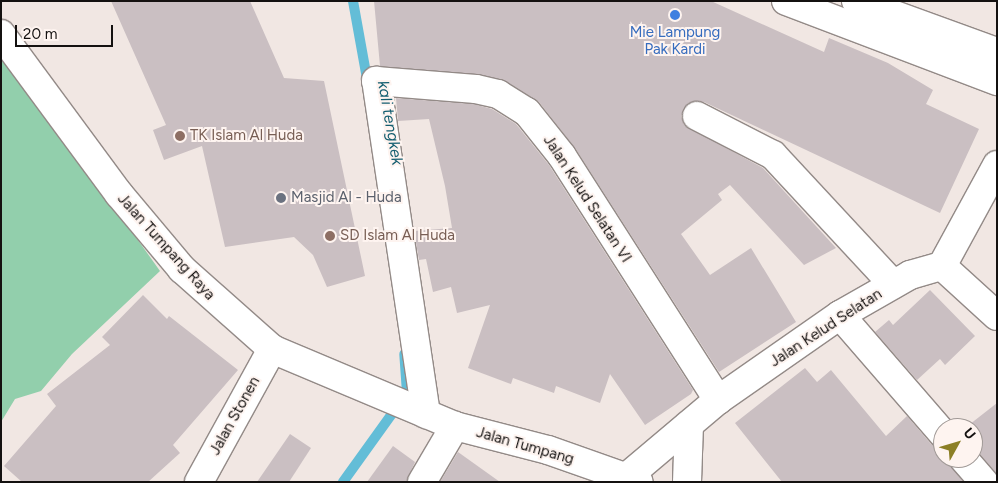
<!DOCTYPE html>
<style>
body{margin:0}
#map{position:relative;width:998px;height:483px;overflow:hidden;background:#f1e7e3;font-family:Figtree,sans-serif}
div>[style]{position:absolute}
[style*='--x']{left:calc(var(--x)*1px);top:calc(var(--y)*1px);width:calc(var(--w)*1px);rotate:calc(var(--a)*1deg)}
.green>*{inset:0;background:#92cfac}
.stream>*{height:10px;margin:-5px;padding:0 5px;transform-origin:5px;border-radius:5px;background:#63bdd7}
.building>*{inset:0;background:#cabfc2}
.roads{filter:drop-shadow(1px 0 #938a87) drop-shadow(-1px 0 #938a87) drop-shadow(0 1px #938a87) drop-shadow(0 -1px #938a87)}
.street>*{height:28px;margin:-14px;padding:0 14px;transform-origin:14px;border-radius:14px;background:#fff}
.secondary>*{height:28px;margin:-14px;padding:0 14px;transform-origin:14px;border-radius:14px;background:#fff}
.dots>*{width:14px;height:14px;translate:-50% -50%;box-sizing:border-box;border:2px solid #fef4f0;border-radius:50%}
span{translate:-50% -50%;white-space:nowrap;text-align:center;line-height:1.15;-webkit-text-stroke:4px #fef4f0;paint-order:stroke}
.shop-label{font-size:15px;color:#366cbe}
.education-label{font-size:15px;color:#785e54}
.left{translate:0 -50%;text-align:left}
.worship-label{font-size:15px;color:#5b616d}
.street-label{font-size:15px;color:#141110}
.water-label{font-size:16px;color:#145e70;font-style:italic}
.frame{position:absolute;inset:0;border:2px solid #141110;pointer-events:none}
.north{position:absolute;left:933px;top:418px;width:50px;height:50px;box-sizing:border-box;background:#fef4f0;border:1px solid #a09996;border-radius:50%;rotate:51deg;font-size:14px;font-weight:700;line-height:20px;text-align:center;color:#141110}
.north::after{content:'';display:block;margin:auto;width:18px;height:22px;background:#8c7f26;clip-path:polygon(50% 0,100% 100%,50% 72%,0 100%)}
.scale{position:absolute;left:15px;top:25px;width:98px;height:22px;box-sizing:border-box;border:2px solid #141110;border-top:0;padding-left:6px;font-size:15px;line-height:18px;white-space:nowrap;color:#141110;-webkit-text-stroke:4px #fef4f0;paint-order:stroke}
</style>
<div id="map">
<div class="green">
<i style="clip-path:polygon(1px 48px,160px 271px,72px 354px,41px 391px,15px 399px,1px 422px)"></i>
</div>
<div class="stream">
<i style="--x:353;--y:1;--w:84;--a:79.8"></i>
<i style="--x:343;--y:482;--w:110;--a:-54.3"></i>
<i style="--x:407;--y:393;--w:39;--a:-94"></i>
</div>
<div class="building">
<i style="clip-path:polygon(111px 1px,250px 1px,284px 78px,324px 81px,365px 276px,327px 287px,313px 255px,294px 237px,225px 247px,202px 146px,164px 160px,153px 130px,166px 125px)"></i>
<i style="clip-path:polygon(374px 1px,711px 1px,824px 52px,829px 38px,888px 63px,933px 90px,926px 104px,979px 129px,940px 213px,704px 102px,688px 103px,681px 116px,684px 125px,763px 168px,836px 248px,804px 265px,730px 185px,718px 194px,722px 200px,681px 234px,710px 275px,751px 248px,796px 322px,719px 372px,575px 148px,539px 102px,501px 79px,380px 66px)"></i>
<i style="clip-path:polygon(396px 98px,474px 104px,492px 109px,516px 124px,549px 165px,693px 390px,691px 394px,645px 425px,610px 374px,600px 403px,556px 386px,554px 393px,513px 378px,511px 384px,468px 368px,490px 305px,457px 313px,451px 287px,433px 292px,426px 259px,419px 260px,414px 231px,452px 228px,445px 186px,429px 119px,398px 121px)"></i>
<i style="clip-path:polygon(930px 290px,975px 336px,945px 365px,940px 359px,917px 380px,875px 332px,889px 320px,893px 325px)"></i>
<i style="clip-path:polygon(143px 295px,167px 319px,169px 316px,238px 370px,173px 445px,180px 453px,148px 482px,22px 482px,4px 466px,56px 406px,47px 394px,110px 345px,102px 337px)"></i>
<i style="clip-path:polygon(805px 368px,817px 382px,831px 370px,886px 436px,907px 416px,931px 444px,943px 449px,943px 458px,948px 458px,963px 482px,782px 482px,735px 423px)"></i>
<i style="clip-path:polygon(997px 403px,997px 474px,973px 446px,973px 428px,965px 428px)"></i>
<i style="clip-path:polygon(290px 434px,311px 448px,289px 482px,257px 482px)"></i>
<i style="clip-path:polygon(393px 446px,415px 462px,406px 482px,367px 482px)"></i>
<i style="clip-path:polygon(458px 452px,500px 482px,440px 482px)"></i>
</div>
<div class="roads">
<div class="street">
<i style="--x:786;--y:1;--w:226;--a:20.8"></i>
<i style="--x:697;--y:116;--w:85;--a:27.2"></i>
<i style="--x:773;--y:155;--w:176;--a:47.1"></i>
<i style="--x:942;--y:266;--w:74;--a:42.3"></i>
<i style="--x:840;--y:315;--w:157;--a:49.1"></i>
<i style="--x:426;--y:414;--w:337;--a:-98.5"></i>
<i style="--x:376;--y:81;--w:100;--a:4.6"></i>
<i style="--x:476;--y:89;--w:23;--a:13"></i>
<i style="--x:498;--y:94;--w:34;--a:32"></i>
<i style="--x:527;--y:112;--w:56;--a:51.5"></i>
<i style="--x:562;--y:156;--w:290;--a:57.4"></i>
<i style="--x:963;--y:458;--w:32;--a:49"></i>
<i style="--x:628;--y:476;--w:118;--a:-40.2"></i>
<i style="--x:718;--y:400;--w:149;--a:-34.9"></i>
<i style="--x:840;--y:315;--w:81;--a:-29.7"></i>
<i style="--x:910;--y:275;--w:33;--a:-16"></i>
<i style="--x:942;--y:266;--w:115;--a:-61.4"></i>
<i style="--x:199;--y:482;--w:152;--a:-61.2"></i>
<i style="--x:422;--y:482;--w:65;--a:-59.5"></i>
<i style="--x:687;--y:482;--w:57;--a:-88"></i>
</div>
<div class="secondary">
<i style="--x:856;--y:1;--w:150;--a:19.9"></i>
<i style="--x:1;--y:34;--w:199;--a:53.6"></i>
<i style="--x:119;--y:194;--w:98;--a:50"></i>
<i style="--x:182;--y:269;--w:120;--a:41.6"></i>
<i style="--x:272;--y:349;--w:199;--a:22.8"></i>
<i style="--x:455;--y:426;--w:96;--a:14.5"></i>
<i style="--x:548;--y:450;--w:96;--a:19.4"></i>
</div>
</div>
<div class="dots">
<i style="left:675px;top:15px;background:#3f7fe0"></i>
<i style="left:180px;top:136px;background:#8d6e63"></i>
<i style="left:281px;top:198px;background:#6b7280"></i>
<i style="left:330px;top:236px;background:#8d6e63"></i>
</div>
<div class="shop-label">
<span style="left:675px;top:41px">Mie Lampung<br>Pak Kardi</span>
</div>
<div class="education-label">
<span class="left" style="left:190px;top:136px">TK Islam Al Huda</span>
<span class="left" style="left:340px;top:236px">SD Islam Al Huda</span>
</div>
<div class="worship-label">
<span class="left" style="left:291px;top:198px">Masjid Al - Huda</span>
</div>
<div class="street-label">
<span style="left:587px;top:199px;rotate:57deg">Jalan Kelud Selatan VI</span>
<span style="left:166px;top:247px;rotate:48deg">Jalan Tumpang Raya</span>
<span style="left:826px;top:328px;rotate:-33deg">Jalan Kelud Selatan</span>
<span style="left:235px;top:416px;rotate:-61deg">Jalan Stonen</span>
<span style="left:525px;top:446px;rotate:16deg">Jalan Tumpang</span>
</div>
<div class="water-label">
<span style="left:390px;top:123px;rotate:80deg">kali tengkek</span>
</div>
<div class="frame"></div>
<div class="north">U</div>
<div class="scale">20 m</div>
</div>
